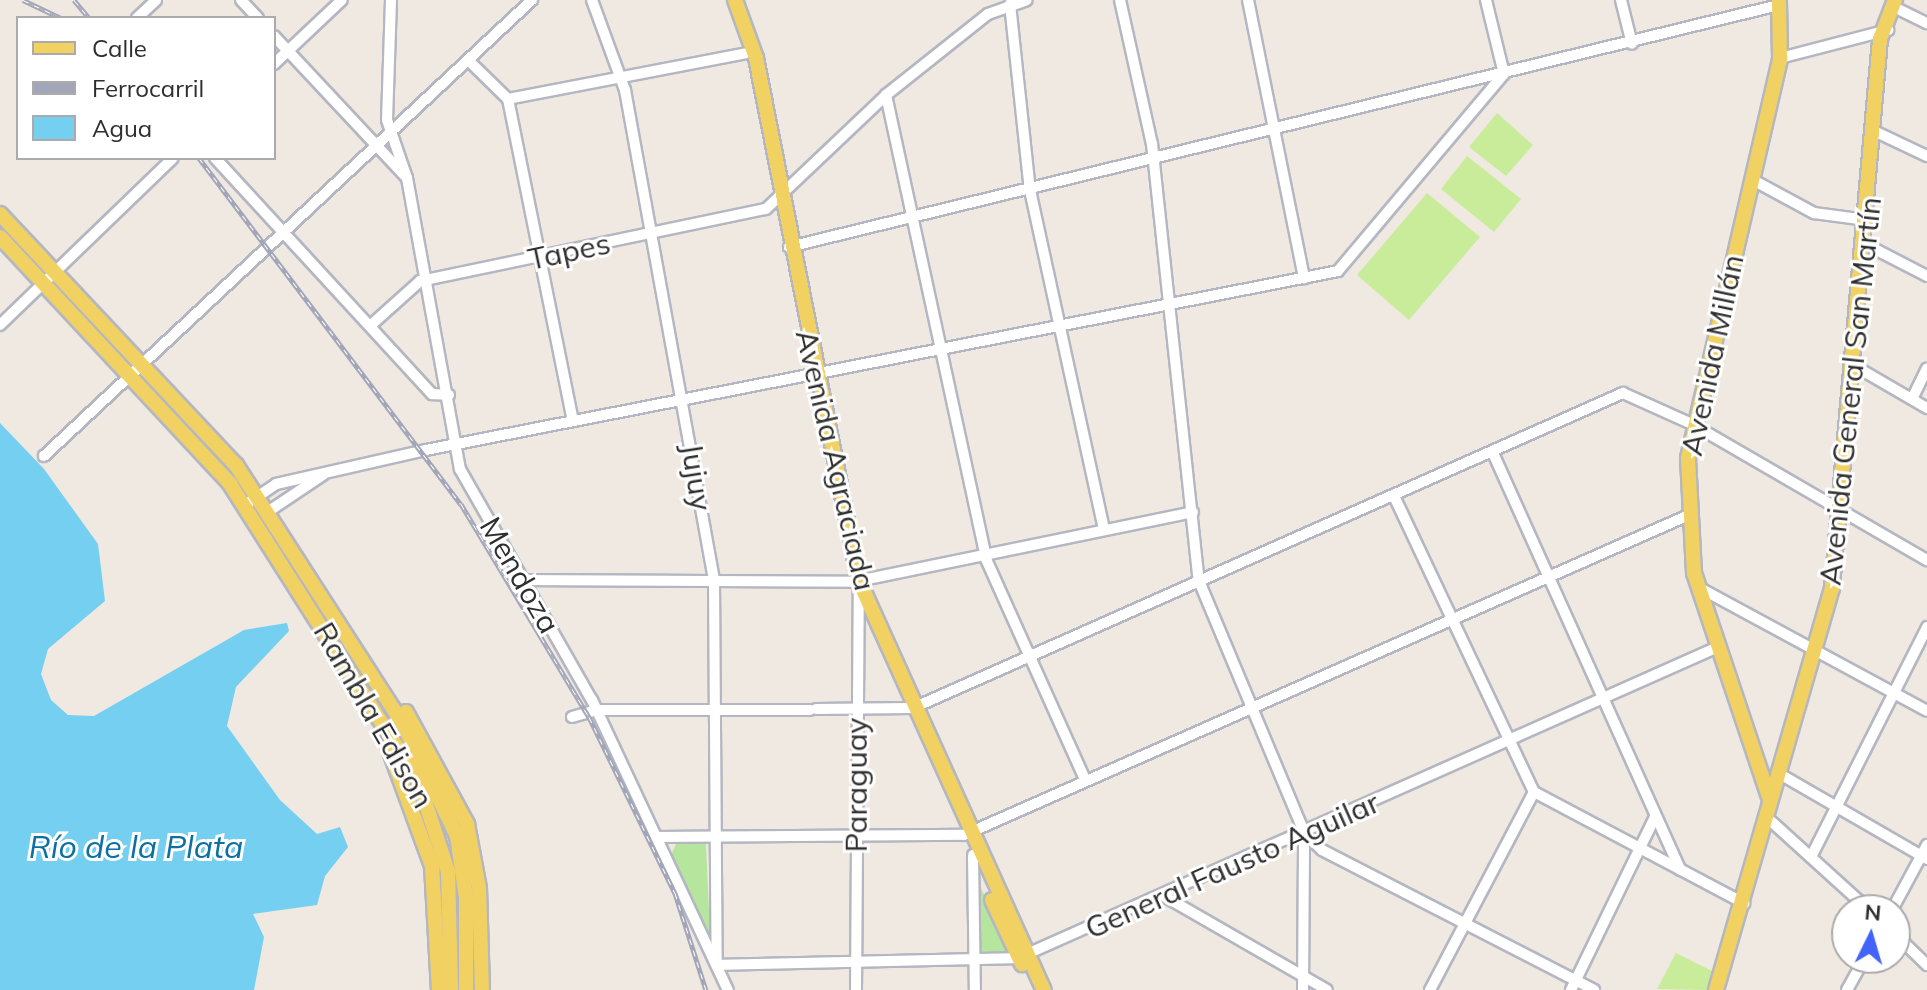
<!DOCTYPE html>
<meta charset="utf-8">
<style>
body{margin:0}
#map{position:relative;width:1927px;height:990px;overflow:hidden;background:#efe9e1;font-family:Mulish,sans-serif}
div>[style]{position:absolute}
[style*='--x']{left:calc(var(--x)*1px);top:calc(var(--y)*1px);width:calc(var(--w)*1px);rotate:calc(var(--a)*1deg)}
.green>*{inset:0;background:#b6e59e}
.pitch>*{inset:0;background:#c9ec9a}
.water>*{inset:0;background:#75cff0}
.roads{filter:drop-shadow(2px 0 #b4b7c1) drop-shadow(-2px 0 #b4b7c1) drop-shadow(0 2px #b4b7c1) drop-shadow(0 -2px #b4b7c1)}
.minor>*{height:10px;margin:-5px;padding:0 5px;transform-origin:5px;border-radius:5px;background:#fff}
.major>*{height:14px;margin:-7px;padding:0 7px;transform-origin:7px;border-radius:7px;background:#f2d163}
.rail>*{height:5px;margin-top:-2.5px;transform-origin:0;background:repeating-linear-gradient(90deg,#fff 0 6px,#a3a6b8 0 12px);box-sizing:border-box;border-block:2px solid #a3a6b8}
span{translate:-50% -50%;white-space:nowrap;text-align:center;line-height:1.15;-webkit-text-stroke:6px #fff;paint-order:stroke}
.street-label{font-size:30px;color:#2e2e2e}
.water-label{font-size:32px;color:#0d6fa3;font-style:italic}
.legend{position:absolute;left:16px;top:16px;width:260px;height:144px;box-sizing:border-box;background:#fff;border:2px solid #ababab;margin:0;padding:10px 14px;list-style:none;font-size:24px;color:#2e2e2e}
.legend li{display:flex;align-items:center;gap:16px;height:40px}
.legend b{width:40px;border:2px solid #ababab}
.north{position:absolute;left:1831px;top:894px;width:80px;height:80px;box-sizing:border-box;background:#fff;border:2px solid #ababab;border-radius:50%;rotate:5deg;font-size:22px;font-weight:700;line-height:32px;text-align:center;color:#2e2e2e}
.north::after{content:'';display:block;margin:auto;width:28px;height:36px;background:#4264fb;clip-path:polygon(50% 0,100% 100%,50% 72%,0 100%)}
</style>
<div id="map">
<div class="green">
<i style="clip-path:polygon(677px 842px,706px 844px,710px 934px,671px 855px)"></i>
<i style="clip-path:polygon(979px 884px,1009px 948px,1007px 953px,978px 953px)"></i>
</div>
<div class="pitch">
<i style="clip-path:polygon(1497px 113px,1533px 145px,1506px 176px,1469px 147px)"></i>
<i style="clip-path:polygon(1467px 156px,1521px 199px,1494px 232px,1441px 189px)"></i>
<i style="clip-path:polygon(1427px 193px,1480px 237px,1409px 320px,1357px 275px)"></i>
<i style="clip-path:polygon(1676px 953px,1716px 973px,1708px 990px,1657px 989px)"></i>
</div>
<div class="water">
<i style="clip-path:polygon(0 423px,44px 469px,98px 544px,105px 601px,48px 649px,41px 674px,51px 700px,68px 715px,94px 716px,244px 630px,287px 623px,289px 631px,236px 687px,227px 726px,280px 800px,317px 834px,340px 827px,348px 847px,325px 876px,317px 905px,253px 914px,264px 937px,254px 990px,0 990px)"></i>
</div>
<div class="roads">
<div class="minor">
<i style="--x:241;--y:0;--w:25;--a:47"></i>
<i style="--x:391;--y:0;--w:120;--a:91.9"></i>
<i style="--x:387;--y:120;--w:61;--a:71"></i>
<i style="--x:407;--y:178;--w:296;--a:79.7"></i>
<i style="--x:460;--y:469;--w:266;--a:60.3"></i>
<i style="--x:592;--y:700;--w:320;--a:64.9"></i>
<i style="--x:592;--y:0;--w:96;--a:69.9"></i>
<i style="--x:625;--y:90;--w:500;--a:79.7"></i>
<i style="--x:714;--y:582;--w:383;--a:89.6"></i>
<i style="--x:1120;--y:0;--w:148;--a:77.5"></i>
<i style="--x:1152;--y:144;--w:440;--a:83.9"></i>
<i style="--x:1199;--y:581;--w:272;--a:67.3"></i>
<i style="--x:1304;--y:832;--w:25;--a:45"></i>
<i style="--x:1322;--y:850;--w:306;--a:27.2"></i>
<i style="--x:1248;--y:0;--w:284;--a:78.6"></i>
<i style="--x:1621;--y:0;--w:45;--a:76"></i>
<i style="--x:1010;--y:4;--w:187;--a:83.9"></i>
<i style="--x:1030;--y:190;--w:347;--a:77.7"></i>
<i style="--x:1900;--y:10;--w:30;--a:26"></i>
<i style="--x:137;--y:18;--w:26;--a:-43"></i>
<i style="--x:274;--y:36;--w:193;--a:46.9"></i>
<i style="--x:1780;--y:58;--w:112;--a:-14.5"></i>
<i style="--x:468;--y:60;--w:56;--a:44.3"></i>
<i style="--x:508;--y:99;--w:328;--a:78.6"></i>
<i style="--x:274;--y:64;--w:93;--a:-43.3"></i>
<i style="--x:886;--y:95;--w:475;--a:77.8"></i>
<i style="--x:986;--y:559;--w:243;--a:65.8"></i>
<i style="--x:508;--y:99;--w:242;--a:-10.9"></i>
<i style="--x:1874;--y:131;--w:59;--a:25.3"></i>
<i style="--x:215;--y:158;--w:321;--a:47.4"></i>
<i style="--x:432;--y:394;--w:17;--a:3"></i>
<i style="--x:1751;--y:179;--w:72;--a:28.4"></i>
<i style="--x:1814;--y:213;--w:53;--a:7.5"></i>
<i style="--x:1865;--y:244;--w:70;--a:27.3"></i>
<i style="--x:789;--y:247;--w:1019;--a:-13.74"></i>
<i style="--x:0;--y:325;--w:240;--a:-44"></i>
<i style="--x:371;--y:325;--w:66;--a:-41.9"></i>
<i style="--x:420;--y:281;--w:353;--a:-11.8"></i>
<i style="--x:766;--y:209;--w:166;--a:-43.5"></i>
<i style="--x:886;--y:95;--w:130;--a:-38.5"></i>
<i style="--x:988;--y:14;--w:41;--a:-19.7"></i>
<i style="--x:1853;--y:365;--w:86;--a:30.2"></i>
<i style="--x:1912;--y:399;--w:34;--a:-64"></i>
<i style="--x:1493;--y:453;--w:457;--a:65.8"></i>
<i style="--x:44;--y:456;--w:668;--a:-43.06"></i>
<i style="--x:1394;--y:496;--w:327;--a:64.7"></i>
<i style="--x:1534;--y:792;--w:238;--a:27.9"></i>
<i style="--x:245;--y:505;--w:37;--a:-34"></i>
<i style="--x:276;--y:484;--w:154;--a:-12.8"></i>
<i style="--x:426;--y:450;--w:929;--a:-11.1"></i>
<i style="--x:1338;--y:271;--w:258;--a:-49.9"></i>
<i style="--x:1504;--y:74;--w:76;--a:-103.7"></i>
<i style="--x:269;--y:511;--w:65;--a:-33.7"></i>
<i style="--x:521;--y:580;--w:332;--a:0.3"></i>
<i style="--x:853;--y:582;--w:347;--a:-11.6"></i>
<i style="--x:1698;--y:587;--w:260;--a:28.4"></i>
<i style="--x:816;--y:709;--w:97;--a:-0.6"></i>
<i style="--x:913;--y:708;--w:777;--a:-23.93"></i>
<i style="--x:1623;--y:393;--w:76;--a:24.2"></i>
<i style="--x:1692;--y:424;--w:272;--a:30.1"></i>
<i style="--x:572;--y:717;--w:26;--a:-16"></i>
<i style="--x:597;--y:710;--w:213;--a:0"></i>
<i style="--x:1785;--y:777;--w:164;--a:30"></i>
<i style="--x:1772;--y:822;--w:131;--a:42.2"></i>
<i style="--x:659;--y:837;--w:305;--a:-0.4"></i>
<i style="--x:964;--y:835;--w:795;--a:-23.82"></i>
<i style="--x:973;--y:855;--w:135;--a:89.2"></i>
<i style="--x:1811;--y:857;--w:258;--a:-63.2"></i>
<i style="--x:1162;--y:895;--w:190;--a:29.9"></i>
<i style="--x:1892;--y:910;--w:74;--a:-61.7"></i>
<i style="--x:1895;--y:934;--w:45;--a:44.1"></i>
<i style="--x:717;--y:965;--w:301;--a:-1.3"></i>
<i style="--x:1018;--y:958;--w:768;--a:-23.96"></i>
<i style="--x:856;--y:990;--w:407;--a:-89.6"></i>
<i style="--x:1303;--y:990;--w:158;--a:-89.6"></i>
<i style="--x:1430;--y:990;--w:224;--a:-62.3"></i>
<i style="--x:1571;--y:990;--w:192;--a:-64.1"></i>
<i style="--x:1847;--y:990;--w:37;--a:-61"></i>
</div>
<div class="major">
<i style="--x:735;--y:0;--w:62;--a:70.1"></i>
<i style="--x:756;--y:58;--w:533;--a:78.86"></i>
<i style="--x:859;--y:581;--w:449;--a:65.7"></i>
<i style="--x:0;--y:214;--w:345;--a:46.8"></i>
<i style="--x:236;--y:465;--w:310;--a:57.2"></i>
<i style="--x:404;--y:726;--w:122;--a:64.3"></i>
<i style="--x:457;--y:836;--w:63;--a:81.7"></i>
<i style="--x:466;--y:898;--w:92;--a:90"></i>
<i style="--x:0;--y:237;--w:338;--a:47"></i>
<i style="--x:230;--y:484;--w:351;--a:57.6"></i>
<i style="--x:418;--y:780;--w:97;--a:71.9"></i>
<i style="--x:448;--y:872;--w:118;--a:88.5"></i>
<i style="--x:406;--y:712;--w:128;--a:61.4"></i>
<i style="--x:467;--y:824;--w:65;--a:79.4"></i>
<i style="--x:479;--y:888;--w:102;--a:88.3"></i>
<i style="--x:388;--y:746;--w:128;--a:69.9"></i>
<i style="--x:432;--y:866;--w:124;--a:86.8"></i>
<i style="--x:1769;--y:797;--w:236;--a:-108.5"></i>
<i style="--x:1694;--y:573;--w:115;--a:-93"></i>
<i style="--x:1688;--y:458;--w:410;--a:-77"></i>
<i style="--x:1780;--y:58;--w:58;--a:-91"></i>
<i style="--x:992;--y:900;--w:71;--a:64.9"></i>
<i style="--x:1716;--y:990;--w:418;--a:-73.9"></i>
<i style="--x:1832;--y:588;--w:551;--a:-85"></i>
<i style="--x:1880;--y:39;--w:42;--a:-69"></i>
</div>
</div>
<div class="rail">
<i style="--x:23;--y:0;--w:42;--a:25.3"></i>
<i style="--x:74;--y:0;--w:23;--a:50"></i>
<i style="--x:199;--y:158;--w:434;--a:52.9"></i>
<i style="--x:461;--y:504;--w:249;--a:59"></i>
<i style="--x:589;--y:717;--w:196;--a:64"></i>
<i style="--x:675;--y:893;--w:102;--a:72.3"></i>
</div>
<div class="street-label">
<span style="left:569px;top:251px;rotate:-12deg">Tapes</span>
<span style="left:1712px;top:355px;rotate:-78deg">Avenida Millán</span>
<span style="left:1850px;top:391px;rotate:-84deg">Avenida General San Martín</span>
<span style="left:836px;top:460px;rotate:77deg">Avenida Agraciada</span>
<span style="left:697px;top:477px;rotate:81deg">Jujuy</span>
<span style="left:520px;top:575px;rotate:60deg">Mendoza</span>
<span style="left:374px;top:715px;rotate:60deg">Rambla Edison</span>
<span style="left:856px;top:785px;rotate:-90deg">Paraguay</span>
<span style="left:1232px;top:865px;rotate:-24deg">General Fausto Aguilar</span>
</div>
<div class="water-label">
<span style="left:136px;top:846px">Río de la Plata</span>
</div>
<ul class="legend">
<li><b style="height:10px;background:#f2d163"></b>Calle</li>
<li><b style="height:10px;background:#a3a6b8"></b>Ferrocarril</li>
<li><b style="height:22px;background:#75cff0"></b>Agua</li>
</ul>
<div class="north">N</div>
</div>
